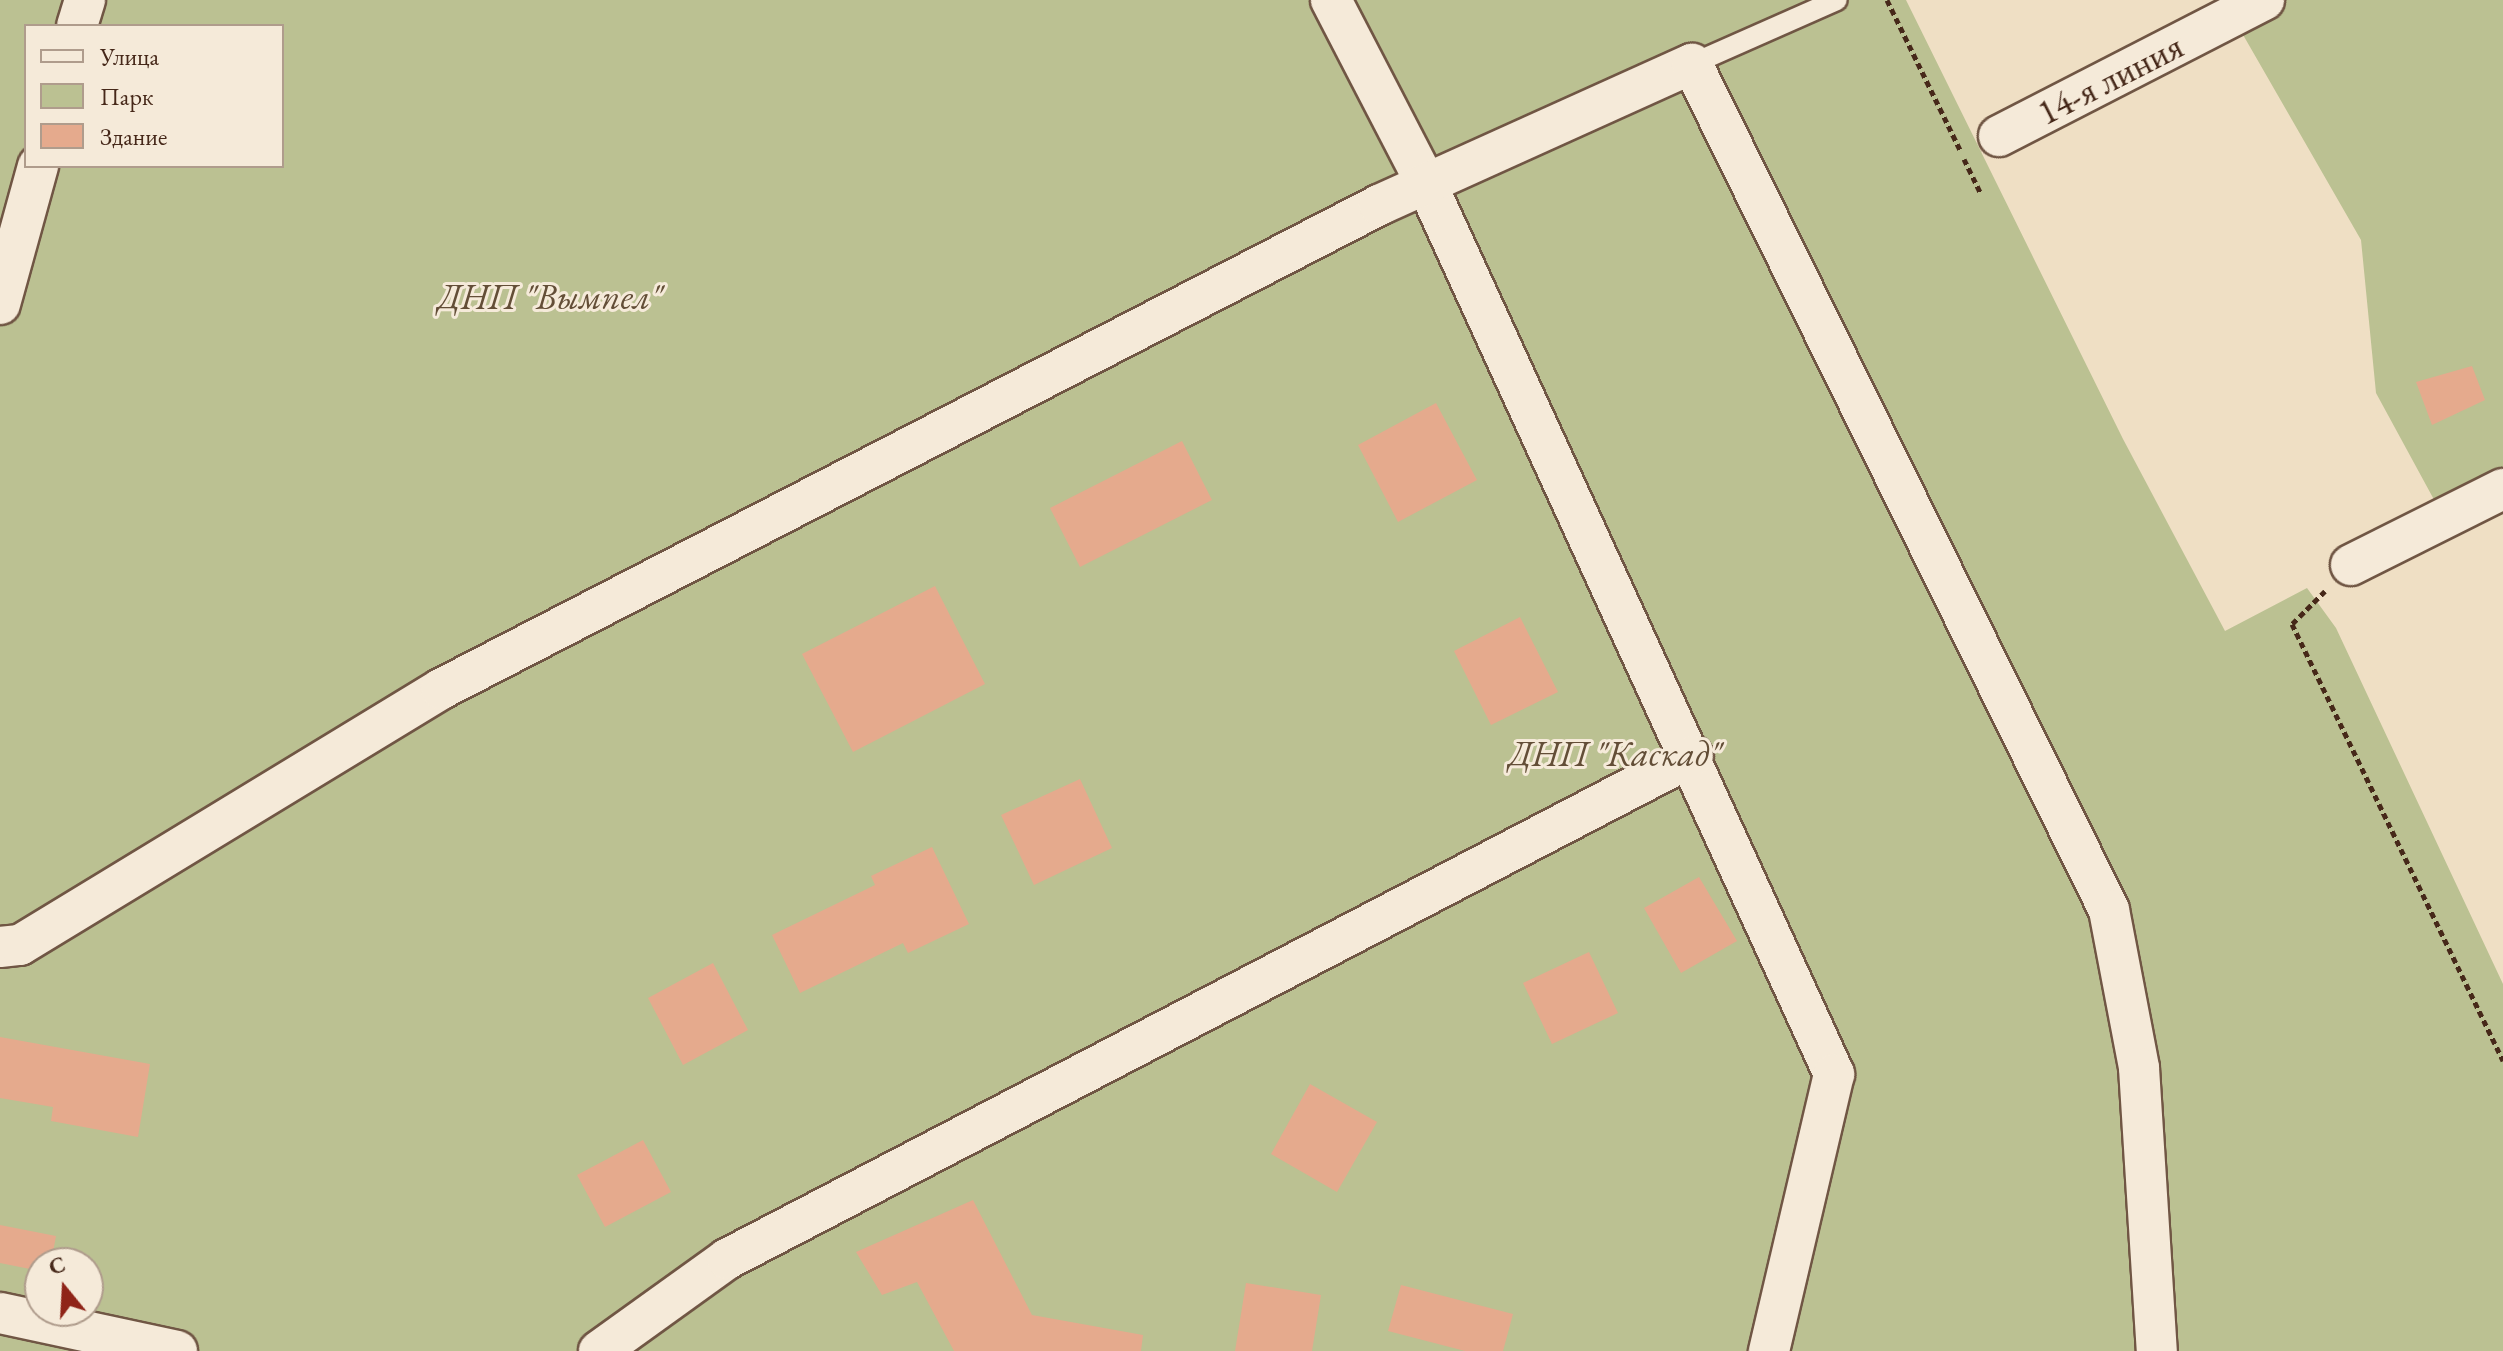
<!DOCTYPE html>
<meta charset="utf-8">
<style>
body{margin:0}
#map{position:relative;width:2503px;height:1351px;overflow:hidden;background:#efdfc4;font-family:"EB Garamond",serif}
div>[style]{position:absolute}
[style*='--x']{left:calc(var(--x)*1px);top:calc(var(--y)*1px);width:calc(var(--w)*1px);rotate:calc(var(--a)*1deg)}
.green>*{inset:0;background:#bbc192}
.building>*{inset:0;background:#e5aa8d}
.path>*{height:5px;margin-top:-2.5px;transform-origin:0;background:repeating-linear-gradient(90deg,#462819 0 6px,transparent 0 10px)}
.roads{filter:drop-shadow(2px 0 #705644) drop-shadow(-2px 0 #705644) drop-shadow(0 2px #705644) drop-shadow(0 -2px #705644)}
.service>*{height:20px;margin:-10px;padding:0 10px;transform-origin:10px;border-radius:10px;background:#f5ead9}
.minor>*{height:40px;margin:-20px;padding:0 20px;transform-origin:20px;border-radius:20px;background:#f5ead9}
span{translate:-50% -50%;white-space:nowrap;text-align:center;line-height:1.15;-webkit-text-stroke:6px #f5ead9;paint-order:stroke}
.street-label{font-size:36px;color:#462819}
.park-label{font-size:36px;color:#634e37;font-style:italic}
.legend{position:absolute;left:24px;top:24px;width:260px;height:144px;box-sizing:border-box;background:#f5ead9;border:2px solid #af9c8c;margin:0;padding:10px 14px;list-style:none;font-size:24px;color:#462819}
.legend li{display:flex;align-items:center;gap:16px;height:40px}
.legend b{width:40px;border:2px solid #af9c8c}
.north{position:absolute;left:24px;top:1247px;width:80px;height:80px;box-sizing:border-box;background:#f5ead9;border:2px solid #af9c8c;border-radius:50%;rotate:342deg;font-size:22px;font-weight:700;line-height:32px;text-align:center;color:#462819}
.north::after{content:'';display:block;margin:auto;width:28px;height:36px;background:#8f2418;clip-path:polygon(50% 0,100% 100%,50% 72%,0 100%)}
</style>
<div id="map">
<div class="green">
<i style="clip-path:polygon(evenodd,0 0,1906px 0,2123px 439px,2225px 631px,2307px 588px,2336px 628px,2503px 984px,2503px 1351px,0 1351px,0 0,26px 26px,282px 26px,282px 166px,26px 166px,26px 26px,0 0,40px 1263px,88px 1263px,88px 1311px,40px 1311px,40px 1263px)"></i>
<i style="clip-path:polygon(2223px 0,2503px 0,2503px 489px,2444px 518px,2376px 393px,2361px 240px)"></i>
</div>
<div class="building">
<i style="clip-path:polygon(2472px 366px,2485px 400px,2432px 425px,2416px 382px)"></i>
<i style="clip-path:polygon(1436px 403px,1477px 480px,1398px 522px,1358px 445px)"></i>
<i style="clip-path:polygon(1182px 441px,1212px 500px,1080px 567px,1050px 508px)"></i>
<i style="clip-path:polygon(935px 586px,985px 684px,853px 752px,802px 654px)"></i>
<i style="clip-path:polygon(1520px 617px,1558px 692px,1491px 725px,1454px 651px)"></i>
<i style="clip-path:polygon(1080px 779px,1112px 848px,1034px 885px,1001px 815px)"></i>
<i style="clip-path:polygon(932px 847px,969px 924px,908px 953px,903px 943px,800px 993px,772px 935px,875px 885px,871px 876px)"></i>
<i style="clip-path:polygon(1699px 877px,1737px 941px,1681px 973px,1644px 908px)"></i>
<i style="clip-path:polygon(1589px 952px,1618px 1013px,1552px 1044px,1523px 983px)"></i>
<i style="clip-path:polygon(713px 963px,748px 1030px,683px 1065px,648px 998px)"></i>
<i style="clip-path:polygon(0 1037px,150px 1064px,138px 1137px,51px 1121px,53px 1107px,0 1098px)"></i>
<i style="clip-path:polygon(1310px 1084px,1377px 1122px,1337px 1192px,1271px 1154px)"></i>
<i style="clip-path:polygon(643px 1140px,671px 1192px,605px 1227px,577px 1175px)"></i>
<i style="clip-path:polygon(973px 1200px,1032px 1315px,1143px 1335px,1141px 1351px,954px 1351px,917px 1282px,882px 1295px,856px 1252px)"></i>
<i style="clip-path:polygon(0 1225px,56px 1236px,51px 1263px,40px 1263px,40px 1271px,0 1263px)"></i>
<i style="clip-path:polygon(1246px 1283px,1321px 1295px,1312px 1351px,1235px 1351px)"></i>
<i style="clip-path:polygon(1401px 1285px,1513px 1314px,1503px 1351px,1465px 1351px,1388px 1331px)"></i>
</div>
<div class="path">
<i style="--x:1887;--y:0;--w:167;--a:64"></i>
<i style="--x:1964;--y:159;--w:39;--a:64"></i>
<i style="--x:2325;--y:591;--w:47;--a:135"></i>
<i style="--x:2292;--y:624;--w:485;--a:64.2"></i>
</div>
<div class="roads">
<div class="service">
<i style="--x:1692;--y:64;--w:158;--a:-23.8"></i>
</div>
<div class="minor">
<i style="--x:1331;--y:0;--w:208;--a:62.6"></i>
<i style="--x:1427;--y:185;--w:978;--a:65.4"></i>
<i style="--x:1834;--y:1074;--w:285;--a:103.2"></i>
<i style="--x:77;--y:26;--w:27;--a:-73"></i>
<i style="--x:1999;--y:136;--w:298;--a:-27.2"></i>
<i style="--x:0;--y:304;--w:143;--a:-74.6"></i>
<i style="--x:2351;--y:565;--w:170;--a:-26.6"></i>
<i style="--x:0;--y:947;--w:20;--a:-6"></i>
<i style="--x:20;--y:945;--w:493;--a:-31.3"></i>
<i style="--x:441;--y:689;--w:1056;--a:-27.29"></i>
<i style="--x:1379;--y:205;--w:343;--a:-24.3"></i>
<i style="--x:1692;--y:64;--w:943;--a:63.76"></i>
<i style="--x:2109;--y:910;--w:161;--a:79.2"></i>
<i style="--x:2139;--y:1068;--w:284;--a:86.4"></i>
<i style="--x:0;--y:1313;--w:181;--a:12.1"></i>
<i style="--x:599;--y:1351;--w:158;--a:-35.7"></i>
<i style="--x:727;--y:1259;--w:1089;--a:-27.51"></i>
</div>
</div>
<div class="street-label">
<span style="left:2110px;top:79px;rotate:-27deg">14-я линия</span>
</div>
<div class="park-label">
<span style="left:550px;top:297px">ДНП "Вымпел"</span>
<span style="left:1615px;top:754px">ДНП "Каскад"</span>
</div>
<ul class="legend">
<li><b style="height:10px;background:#f5ead9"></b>Улица</li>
<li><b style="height:22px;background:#bbc192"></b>Парк</li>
<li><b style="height:22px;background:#e5aa8d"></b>Здание</li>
</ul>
<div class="north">С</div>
</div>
